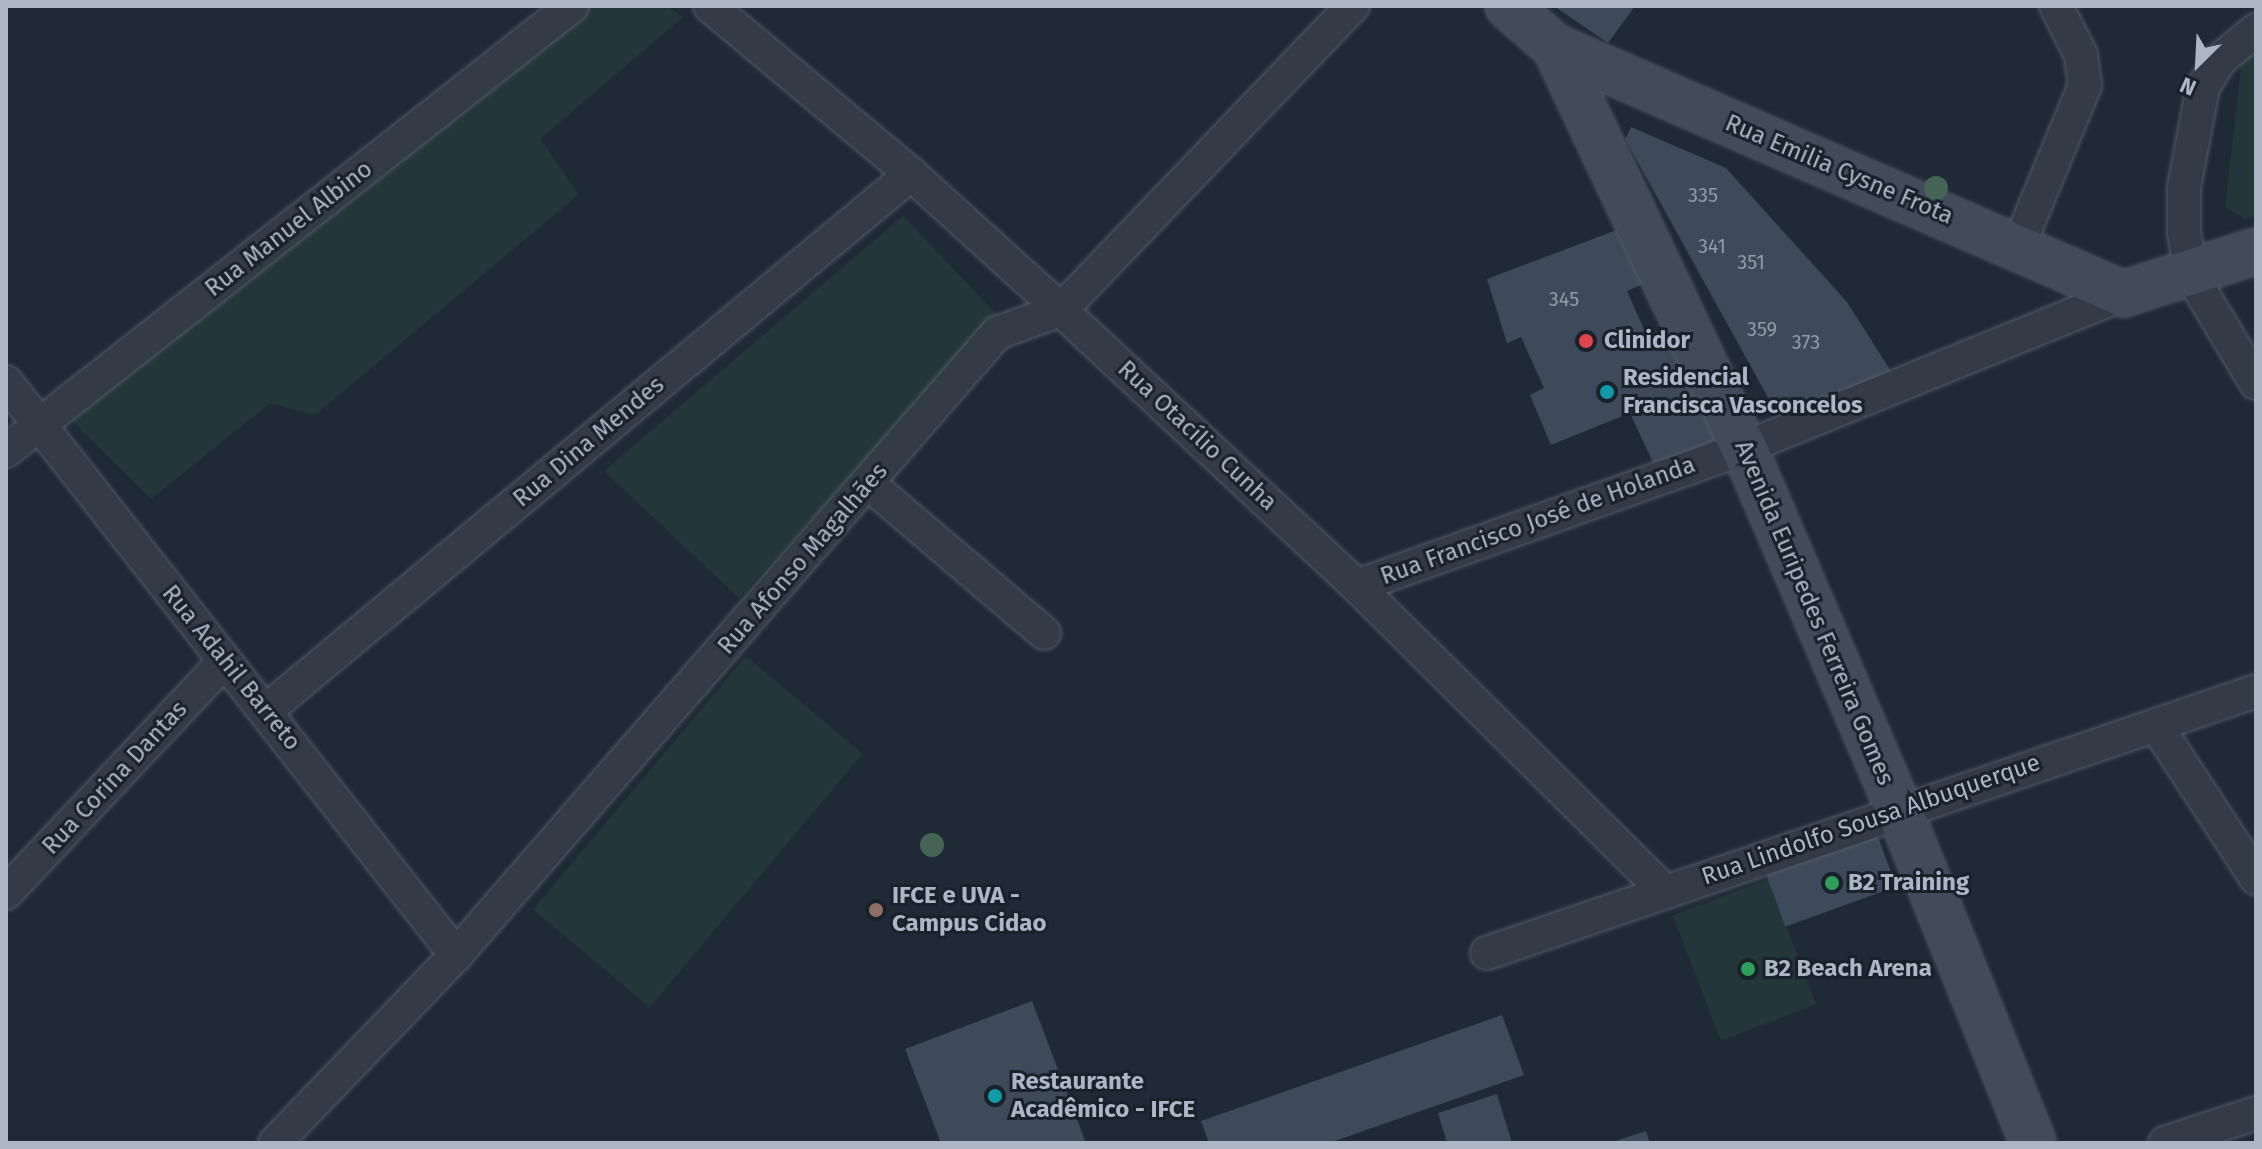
<!DOCTYPE html>
<meta charset="utf-8">
<style>
body{margin:0}
#map{position:relative;width:2262px;height:1149px;overflow:hidden;background:#202a36;font-family:"Fira Sans",sans-serif}
div>[style]{position:absolute}
.green>*{inset:0;background:#233738;transform-origin:0 0}
.building>*{inset:0;background:#3e4a59;transform-origin:0 0}
.roads{filter:drop-shadow(0 0 2px #515965) drop-shadow(0 0 2px #515965)}
.street>*{height:32px;margin:-16px;padding:0 16px;transform-origin:16px;border-radius:16px;background:#333b47}
.secondary>*{height:44px;margin:-22px;padding:0 22px;transform-origin:22px;border-radius:22px;background:#414b5a}
.trees>*{width:24px;height:24px;margin:-12px;border-radius:50%;background:#466456}
.dots>*{width:22px;height:22px;translate:-50% -50%;box-sizing:border-box;border:4px solid #19212b;border-radius:50%}
span{translate:-50% -50%;white-space:nowrap;text-align:center;line-height:1.15;-webkit-text-stroke:6px #19212b;paint-order:stroke}
.number-label{font-size:20px;color:#919ba9}
.number-label span{-webkit-text-stroke-width:0}
.street-label{font-size:24px;color:#adb6c4}
.poi-label{font-size:24px;color:#adb6c4;font-weight:700}
.left{translate:0 -50%;text-align:left}
.frame{position:absolute;inset:0;border:8px solid #adb6c4;pointer-events:none}
.north{position:absolute;left:2158px;top:24px;width:80px;height:80px;-webkit-text-stroke:6px #19212b;paint-order:stroke;rotate:204deg;font-size:22px;font-weight:700;line-height:32px;text-align:center;color:#adb6c4}
.north::after{content:'';display:block;margin:auto;width:28px;height:36px;background:#adb6c4;clip-path:polygon(50% 0,100% 100%,50% 72%,0 100%)}
</style>
<div id="map">
<div class="green">
<div style="clip-path:polygon(573px 6px,666px 6px,683px 17px,540px 139px,579px 194px,315px 415px,270px 403px,151px 499px,71px 420px)"></div>
<div style="clip-path:polygon(2256px 53px,2256px 215px,2245px 219px,2225px 207px,2242px 59px)"></div>
<div style="clip-path:polygon(903px 216px,998px 316px,739px 598px,604px 471px)"></div>
<div style="left:746px;top:656px;width:152px;height:331px;rotate:40deg"></div>
<div style="left:1768px;top:879px;width:134px;height:102px;rotate:69deg"></div>
</div>
<div class="building">
<div style="clip-path:polygon(1554px 6px,1635px 6px,1608px 43px)"></div>
<div style="clip-path:polygon(1631px 127px,1726px 168px,1847px 302px,1892px 373px,1781px 421px,1625px 139px)"></div>
<div style="clip-path:polygon(1622px 228px,1643px 284px,1627px 291px,1651px 345px,1669px 337px,1717px 439px,1655px 467px,1630px 413px,1551px 445px,1530px 395px,1544px 388px,1521px 337px,1507px 343px,1487px 279px)"></div>
<div style="left:1876px;top:831px;width:59px;height:118px;rotate:70deg"></div>
<div style="clip-path:polygon(1032px 1001px,1086px 1143px,941px 1143px,905px 1049px)"></div>
<div style="clip-path:polygon(1502px 1015px,1524px 1075px,1329px 1143px,1209px 1143px,1201px 1121px)"></div>
<div style="clip-path:polygon(1497px 1094px,1512px 1143px,1447px 1143px,1438px 1113px)"></div>
<div style="clip-path:polygon(1646px 1131px,1650px 1143px,1612px 1143px,1612px 1142px)"></div>
</div>
<div class="roads">
<div class="street">
<div style="left:710px;top:6px;width:262px;rotate:39.9deg"></div>
<div style="left:911px;top:174px;width:202px;rotate:42.2deg"></div>
<div style="left:1061px;top:310px;width:405px;rotate:43deg"></div>
<div style="left:1357px;top:586px;width:431px;rotate:44.8deg"></div>
<div style="left:2256px;top:30px;width:45px;rotate:140.4deg"></div>
<div style="left:2221px;top:59px;width:33px;rotate:123deg"></div>
<div style="left:2203px;top:87px;width:103px;rotate:100.7deg"></div>
<div style="left:2184px;top:188px;width:44px;rotate:90deg"></div>
<div style="left:2184px;top:232px;width:44px;rotate:80.8deg"></div>
<div style="left:2191px;top:275px;width:126px;rotate:59deg"></div>
<div style="left:2018px;top:247px;width:175px;rotate:-67.5deg"></div>
<div style="left:2085px;top:85px;width:30px;rotate:-98deg"></div>
<div style="left:2081px;top:55px;width:55px;rotate:-117deg"></div>
<div style="left:6px;top:382px;width:729px;rotate:51.86deg"></div>
<div style="left:6px;top:451px;width:720px;rotate:-38.18deg"></div>
<div style="left:869px;top:484px;width:230px;rotate:40.4deg"></div>
<div style="left:1357px;top:586px;width:411px;rotate:-19.6deg"></div>
<div style="left:1744px;top:448px;width:409px;rotate:-22.1deg"></div>
<div style="left:267px;top:710px;width:838px;rotate:-39.77deg"></div>
<div style="left:2156px;top:725px;width:183px;rotate:56.8deg"></div>
<div style="left:6px;top:893px;width:318px;rotate:-46.7deg"></div>
<div style="left:1487px;top:953px;width:812px;rotate:-18.81deg"></div>
<div style="left:275px;top:1143px;width:261px;rotate:-46.1deg"></div>
<div style="left:456px;top:955px;width:824px;rotate:-48.98deg"></div>
<div style="left:997px;top:333px;width:68px;rotate:-19.8deg"></div>
<div style="left:1061px;top:310px;width:422px;rotate:-46.2deg"></div>
<div style="left:2165px;top:1143px;width:96px;rotate:-18.2deg"></div>
</div>
<div class="secondary">
<div style="left:1508px;top:6px;width:62px;rotate:41.1deg"></div>
<div style="left:1555px;top:47px;width:619px;rotate:23.5deg"></div>
<div style="left:2123px;top:294px;width:140px;rotate:-17.9deg"></div>
<div style="left:1555px;top:47px;width:443px;rotate:64.8deg"></div>
<div style="left:1744px;top:448px;width:393px;rotate:66.8deg"></div>
<div style="left:1899px;top:809px;width:360px;rotate:68.1deg"></div>
</div>
</div>
<div class="trees">
<div style="left:1936px;top:188px"></div>
<div style="left:932px;top:845px"></div>
</div>
<div class="dots">
<div style="left:1586px;top:341px;background:#e0444e"></div>
<div style="left:1607px;top:392px;background:#0f9aa8"></div>
<div style="left:1832px;top:883px;background:#2e9e5b"></div>
<div style="left:876px;top:910px;background:#8d6e63"></div>
<div style="left:1748px;top:969px;background:#2e9e5b"></div>
<div style="left:995px;top:1096px;background:#0f9aa8"></div>
</div>
<div class="number-label">
<span style="left:1703px;top:195px">335</span>
<span style="left:1712px;top:246px">341</span>
<span style="left:1751px;top:262px">351</span>
<span style="left:1564px;top:299px">345</span>
<span style="left:1762px;top:329px">359</span>
<span style="left:1806px;top:342px">373</span>
</div>
<div class="street-label">
<span style="left:1839px;top:170px;rotate:23deg">Rua Emilia Cysne Frota</span>
<span style="left:289px;top:229px;rotate:-38deg">Rua Manuel Albino</span>
<span style="left:1197px;top:436px;rotate:43deg">Rua Otacílio Cunha</span>
<span style="left:589px;top:442px;rotate:-40deg">Rua Dina Mendes</span>
<span style="left:1538px;top:521px;rotate:-20deg">Rua Francisco José de Holanda</span>
<span style="left:803px;top:559px;rotate:-49deg">Rua Afonso Magalhães</span>
<span style="left:1814px;top:613px;rotate:67deg">Avenida Euripedes Ferreira Gomes</span>
<span style="left:231px;top:668px;rotate:51deg">Rua Adahil Barreto</span>
<span style="left:115px;top:778px;rotate:-47deg">Rua Corina Dantas</span>
<span style="left:1871px;top:820px;rotate:-19deg">Rua Lindolfo Sousa Albuquerque</span>
</div>
<div class="poi-label">
<span class="left" style="left:1604px;top:341px">Clinidor</span>
<span class="left" style="left:1623px;top:392px">Residencial<br>Francisca Vasconcelos</span>
<span class="left" style="left:1848px;top:883px">B2 Training</span>
<span class="left" style="left:892px;top:910px">IFCE e UVA -<br>Campus Cidao</span>
<span class="left" style="left:1764px;top:969px">B2 Beach Arena</span>
<span class="left" style="left:1011px;top:1096px">Restaurante<br>Acadêmico - IFCE</span>
</div>
<div class="frame"></div>
<div class="north">N</div>
</div>
